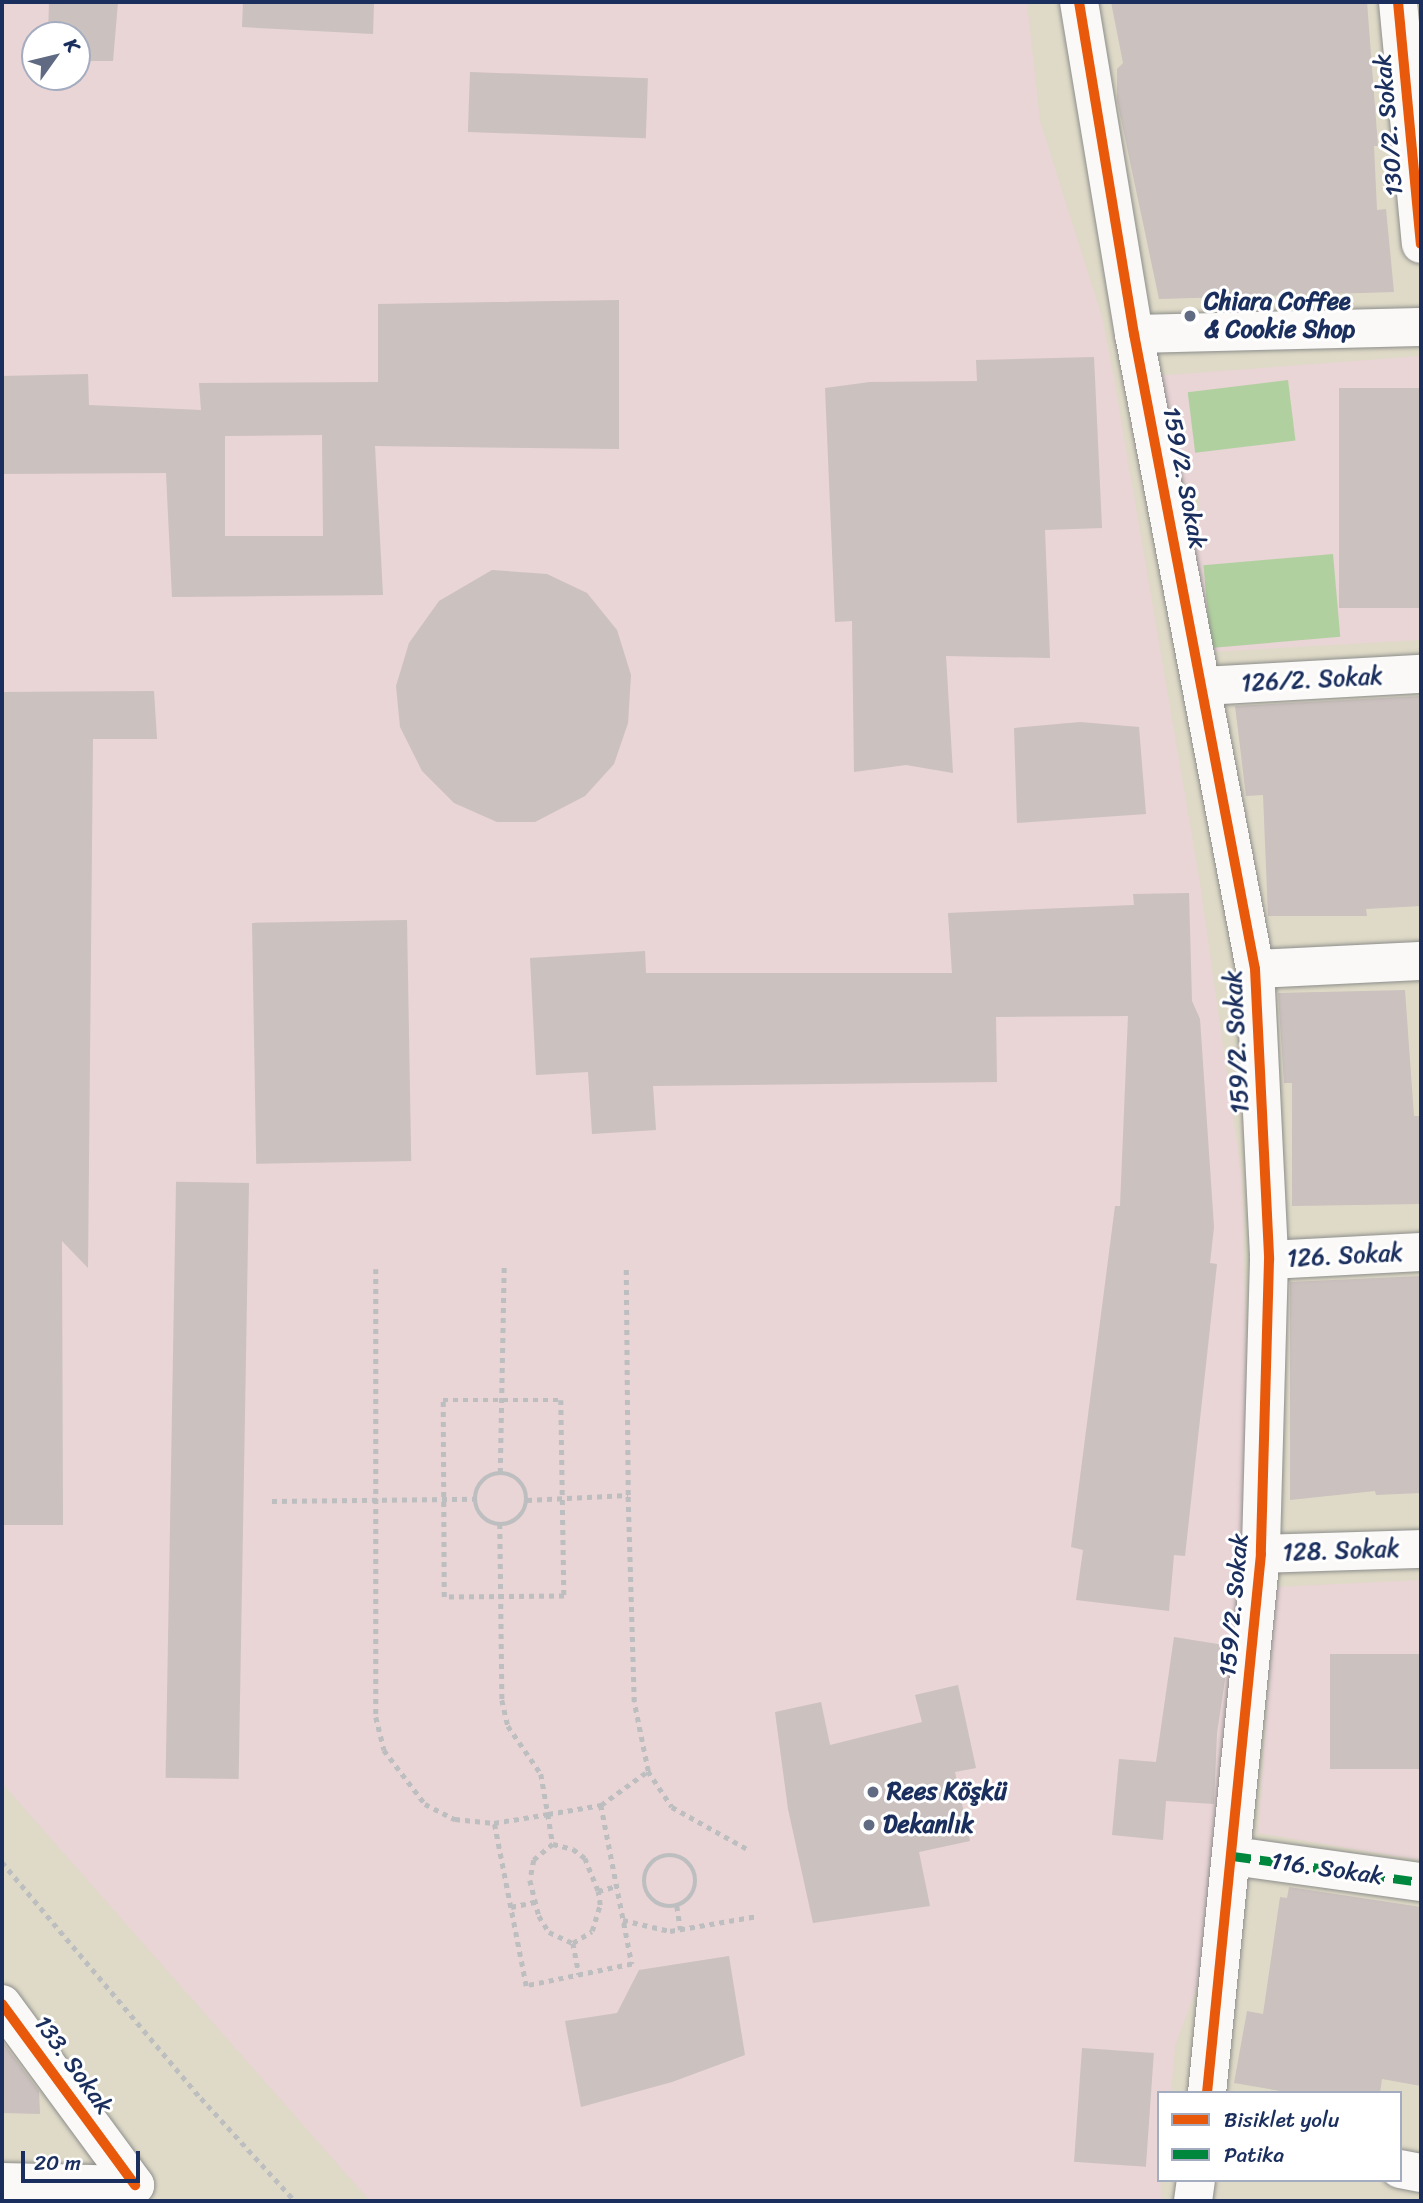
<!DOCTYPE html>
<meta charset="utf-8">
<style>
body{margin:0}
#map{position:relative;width:1423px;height:2203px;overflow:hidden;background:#dfdac7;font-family:Sriracha,sans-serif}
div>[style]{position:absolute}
.built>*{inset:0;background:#e9d4d6}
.green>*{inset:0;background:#b1d09f;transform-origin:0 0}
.building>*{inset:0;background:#cbc1be;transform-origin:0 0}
.path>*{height:4.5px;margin-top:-2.25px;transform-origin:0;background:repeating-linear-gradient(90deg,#bdbebf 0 5px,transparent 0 10px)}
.path>.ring{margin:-2.25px;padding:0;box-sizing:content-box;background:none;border:4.5px solid #bdbebf;border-radius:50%}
.roads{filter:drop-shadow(0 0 2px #8d8e8c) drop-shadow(0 0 2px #8d8e8c)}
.street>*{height:38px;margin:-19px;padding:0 19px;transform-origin:19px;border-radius:19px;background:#faf9f7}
.secondary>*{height:38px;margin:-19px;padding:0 19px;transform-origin:19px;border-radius:19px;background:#faf9f7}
.quiet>*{height:9px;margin-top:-4.5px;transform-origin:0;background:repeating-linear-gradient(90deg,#00873e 0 18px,transparent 0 27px)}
.cycleway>*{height:10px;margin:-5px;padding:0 5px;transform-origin:5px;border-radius:5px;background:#e8590c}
.dots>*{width:19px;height:19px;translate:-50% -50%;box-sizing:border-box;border:4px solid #fff;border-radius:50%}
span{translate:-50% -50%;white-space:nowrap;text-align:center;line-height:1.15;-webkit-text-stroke:6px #fff;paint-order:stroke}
.street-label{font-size:24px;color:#1b2f5e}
.poi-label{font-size:24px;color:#1b2f5e;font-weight:700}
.left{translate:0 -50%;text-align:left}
.frame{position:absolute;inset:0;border:4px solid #1b2f5e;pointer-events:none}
.legend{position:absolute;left:1157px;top:2091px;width:245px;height:91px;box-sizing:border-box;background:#fff;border:2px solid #a4acbf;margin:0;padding:9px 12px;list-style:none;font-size:21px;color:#1b2f5e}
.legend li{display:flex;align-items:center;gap:14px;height:35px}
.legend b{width:35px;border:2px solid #a4acbf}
.north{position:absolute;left:21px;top:21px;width:70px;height:70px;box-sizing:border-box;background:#fff;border:2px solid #a4acbf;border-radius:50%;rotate:56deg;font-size:19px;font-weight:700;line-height:28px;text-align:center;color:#1b2f5e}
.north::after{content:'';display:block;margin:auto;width:24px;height:32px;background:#606b83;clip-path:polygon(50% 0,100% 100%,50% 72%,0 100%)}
.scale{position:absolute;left:21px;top:2151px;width:119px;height:32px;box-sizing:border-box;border:4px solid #1b2f5e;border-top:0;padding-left:9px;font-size:21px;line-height:24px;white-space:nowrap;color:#1b2f5e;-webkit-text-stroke:5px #fff;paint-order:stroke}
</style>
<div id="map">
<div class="built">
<div style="clip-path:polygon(evenodd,2px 2px,1027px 2px,1040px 121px,1102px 317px,1114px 379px,1200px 883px,1242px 1180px,1253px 1635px,1207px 1960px,1175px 2046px,1171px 2093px,1159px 2093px,1161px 2201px,370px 2201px,2px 1783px,2px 2px,35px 35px,77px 35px,77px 77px,35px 77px,35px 35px)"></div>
<div style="clip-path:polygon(1421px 356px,1421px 640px,1208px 652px,1187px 543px,1200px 540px,1200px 497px,1178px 498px,1154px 376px)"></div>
<div style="clip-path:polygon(1421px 1580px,1421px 1860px,1258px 1833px,1276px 1587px)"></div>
</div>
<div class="green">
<div style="left:1288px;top:380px;width:61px;height:101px;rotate:83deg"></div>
<div style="left:1333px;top:554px;width:83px;height:130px;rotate:85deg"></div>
</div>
<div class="building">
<div style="clip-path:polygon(49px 2px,118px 2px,113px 61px,77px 61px,77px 35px,48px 35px)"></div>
<div style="clip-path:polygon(243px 2px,374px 2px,373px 34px,242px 27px)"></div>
<div style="clip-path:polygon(1111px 2px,1367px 2px,1378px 146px,1374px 146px,1377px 210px,1386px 209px,1394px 292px,1159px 299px,1117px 100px,1117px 69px,1123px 63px)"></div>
<div style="left:470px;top:72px;width:178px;height:60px;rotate:2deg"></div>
<div style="clip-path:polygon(evenodd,619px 300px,619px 449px,375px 446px,383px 595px,172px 597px,166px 473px,2px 474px,2px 376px,88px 374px,89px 405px,201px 410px,199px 383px,378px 382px,378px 304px,619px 300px,322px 435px,323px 536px,225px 536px,225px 436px,322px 435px)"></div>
<div style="clip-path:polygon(1094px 357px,1102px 528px,1045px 530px,1050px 658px,946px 656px,953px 773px,906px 765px,854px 772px,852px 621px,835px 622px,825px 388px,870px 382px,977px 381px,976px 360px)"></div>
<div style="left:1421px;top:388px;width:220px;height:82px;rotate:90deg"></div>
<div style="clip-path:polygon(492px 570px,547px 574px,587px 593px,617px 630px,631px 675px,628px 723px,614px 764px,585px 796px,535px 822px,497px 822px,454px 803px,422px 771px,400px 727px,396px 686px,409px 643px,439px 601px)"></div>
<div style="clip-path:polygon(154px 691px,157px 739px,93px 739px,88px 1268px,62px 1241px,63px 1525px,2px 1525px,2px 692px)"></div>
<div style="clip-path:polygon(1421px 696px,1421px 906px,1366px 909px,1367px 916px,1268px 916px,1263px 795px,1246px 796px,1235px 706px)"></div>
<div style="clip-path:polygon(1080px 722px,1139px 727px,1146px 814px,1017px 823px,1014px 728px)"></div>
<div style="clip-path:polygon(1189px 893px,1192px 1001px,1200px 1019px,1214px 1227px,1210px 1263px,1217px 1264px,1185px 1556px,1174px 1555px,1169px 1611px,1076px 1600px,1083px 1550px,1071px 1547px,1115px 1206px,1120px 1206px,1128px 1016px,996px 1017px,997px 1082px,653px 1086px,656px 1130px,592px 1134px,588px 1072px,536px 1075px,530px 958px,645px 951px,646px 973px,952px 973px,948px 913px,1134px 905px,1133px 894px)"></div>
<div style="left:407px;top:920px;width:241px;height:155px;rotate:89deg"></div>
<div style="clip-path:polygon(1405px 990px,1414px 1116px,1421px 1116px,1421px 1204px,1292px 1206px,1292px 1083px,1284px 1083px,1278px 993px)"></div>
<div style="left:249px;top:1183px;width:596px;height:73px;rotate:91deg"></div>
<div style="clip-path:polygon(1421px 1276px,1421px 1493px,1376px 1495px,1375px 1491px,1290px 1500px,1290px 1282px)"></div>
<div style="clip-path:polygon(1174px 1637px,1230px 1646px,1217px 1733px,1214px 1804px,1166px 1801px,1163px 1840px,1112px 1835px,1119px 1759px,1156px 1762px)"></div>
<div style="left:1421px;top:1654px;width:115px;height:91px;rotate:90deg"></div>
<div style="clip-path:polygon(958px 1685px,976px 1768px,955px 1772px,970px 1841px,919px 1852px,930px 1906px,813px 1923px,788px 1809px,775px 1712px,821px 1702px,830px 1745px,922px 1722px,915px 1695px)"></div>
<div style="clip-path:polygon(1289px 1887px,1421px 1907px,1421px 2086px,1382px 2079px,1380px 2093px,1292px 2093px,1234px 2083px,1247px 2011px,1263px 2014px,1280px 1897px,1287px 1898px)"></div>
<div style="clip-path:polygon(729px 1956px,745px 2055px,672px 2082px,581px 2107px,565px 2021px,617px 2013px,639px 1970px)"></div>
<div style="clip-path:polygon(2px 2041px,39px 2091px,40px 2114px,2px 2113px)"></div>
<div style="left:1082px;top:2048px;width:72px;height:114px;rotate:4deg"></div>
</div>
<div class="path">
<div style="left:376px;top:1269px;width:448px;rotate:90deg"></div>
<div style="left:376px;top:1717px;width:34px;rotate:76deg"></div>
<div style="left:384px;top:1750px;width:68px;rotate:52.8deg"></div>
<div style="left:425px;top:1804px;width:34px;rotate:27deg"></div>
<div style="left:455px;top:1819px;width:39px;rotate:6deg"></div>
<div style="left:443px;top:1400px;width:118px"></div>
<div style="left:561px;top:1400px;width:196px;rotate:89.1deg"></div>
<div style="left:564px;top:1596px;width:120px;rotate:179.5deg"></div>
<div style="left:444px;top:1597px;width:197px;rotate:-90.3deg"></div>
<div style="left:500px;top:1473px;width:207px;rotate:-88.9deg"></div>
<div class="ring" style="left:475px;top:1473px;width:47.5px;height:47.5px"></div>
<div style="left:527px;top:1500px;width:101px;rotate:-2.8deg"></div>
<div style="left:628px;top:1495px;width:230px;rotate:-90.5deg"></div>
<div style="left:272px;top:1501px;width:203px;rotate:-0.6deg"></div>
<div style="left:500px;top:1524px;width:176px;rotate:89.3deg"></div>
<div style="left:502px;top:1700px;width:27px;rotate:77deg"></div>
<div style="left:508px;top:1726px;width:58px;rotate:55.5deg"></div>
<div style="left:541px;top:1774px;width:41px;rotate:80.1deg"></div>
<div style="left:548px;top:1814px;width:54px;rotate:-9.6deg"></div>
<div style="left:601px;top:1805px;width:162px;rotate:79deg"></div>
<div style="left:632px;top:1964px;width:108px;rotate:168.3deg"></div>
<div style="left:526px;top:1986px;width:166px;rotate:-101.1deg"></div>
<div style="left:494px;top:1823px;width:55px;rotate:-9.5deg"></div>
<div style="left:548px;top:1814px;width:30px;rotate:81deg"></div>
<div style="left:553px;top:1844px;width:21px;rotate:14deg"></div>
<div style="left:573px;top:1849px;width:15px;rotate:37deg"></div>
<div style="left:585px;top:1858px;width:35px;rotate:68deg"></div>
<div style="left:598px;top:1891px;width:20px;rotate:-15deg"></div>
<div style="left:648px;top:1771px;width:43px;rotate:56.3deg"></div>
<div style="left:672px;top:1807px;width:86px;rotate:29.2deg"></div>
<div style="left:601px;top:1805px;width:58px;rotate:-35.9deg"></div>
<div style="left:648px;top:1771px;width:70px;rotate:-101.5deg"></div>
<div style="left:634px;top:1702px;width:207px;rotate:-91.7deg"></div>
<div style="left:553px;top:1844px;width:25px;rotate:140deg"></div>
<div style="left:534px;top:1860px;width:20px;rotate:101deg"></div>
<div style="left:530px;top:1880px;width:37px;rotate:76deg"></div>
<div style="left:539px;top:1916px;width:19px;rotate:58deg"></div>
<div style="left:549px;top:1932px;width:26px;rotate:25deg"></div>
<div style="left:573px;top:1943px;width:22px;rotate:-32deg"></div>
<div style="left:592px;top:1931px;width:27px;rotate:-73deg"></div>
<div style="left:600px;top:1905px;width:14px;rotate:-98deg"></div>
<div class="ring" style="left:644px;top:1855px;width:47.5px;height:47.5px"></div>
<div style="left:2px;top:1862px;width:309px;rotate:49.9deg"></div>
<div style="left:201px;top:2098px;width:139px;rotate:47.6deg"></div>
<div style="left:677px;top:1906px;width:24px;rotate:81deg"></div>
<div style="left:511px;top:1907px;width:24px;rotate:-12deg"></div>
<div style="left:623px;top:1920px;width:48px;rotate:13.2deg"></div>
<div style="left:670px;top:1931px;width:89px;rotate:-9.7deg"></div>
<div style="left:573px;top:1943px;width:32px;rotate:79deg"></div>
</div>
<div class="roads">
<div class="street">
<div style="left:1398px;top:2px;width:243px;rotate:84.6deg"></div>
<div style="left:1134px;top:334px;width:287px;rotate:-1.4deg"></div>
<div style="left:1204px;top:686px;width:217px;rotate:-3.2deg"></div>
<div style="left:1255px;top:969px;width:166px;rotate:-2.8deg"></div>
<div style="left:1269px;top:1260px;width:152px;rotate:-3deg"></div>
<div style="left:1261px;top:1554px;width:160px;rotate:-1.8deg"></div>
<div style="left:1233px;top:1856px;width:190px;rotate:7.9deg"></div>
<div style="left:2px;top:2004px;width:225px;rotate:53.7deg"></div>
<div style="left:1400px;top:2169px;width:21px;rotate:11deg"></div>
<div style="left:2px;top:2182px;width:133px;rotate:1.3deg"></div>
</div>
<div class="secondary">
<div style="left:1079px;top:2px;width:337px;rotate:80.6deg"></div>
<div style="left:1134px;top:334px;width:646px;rotate:79.21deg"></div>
<div style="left:1255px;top:969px;width:291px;rotate:87.2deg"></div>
<div style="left:1269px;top:1260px;width:294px;rotate:91.6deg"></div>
<div style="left:1261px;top:1554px;width:542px;rotate:95.72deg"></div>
<div style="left:1193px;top:2201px;width:21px;rotate:-82deg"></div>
</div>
</div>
<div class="quiet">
<div style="left:1233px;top:1856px;width:190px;rotate:7.9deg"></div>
</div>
<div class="cycleway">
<div style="left:1079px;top:2px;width:337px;rotate:80.6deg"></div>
<div style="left:1134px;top:334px;width:646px;rotate:79.21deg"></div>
<div style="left:1255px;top:969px;width:291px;rotate:87.2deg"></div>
<div style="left:1269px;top:1260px;width:294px;rotate:91.6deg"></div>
<div style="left:1261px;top:1554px;width:542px;rotate:95.72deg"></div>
<div style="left:1398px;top:2px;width:243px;rotate:84.6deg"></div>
<div style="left:2px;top:2004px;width:225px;rotate:53.7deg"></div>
</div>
<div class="dots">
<div style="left:1190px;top:316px;background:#606b83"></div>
<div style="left:873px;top:1792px;background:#606b83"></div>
<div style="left:869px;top:1825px;background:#606b83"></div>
</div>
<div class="street-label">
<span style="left:1389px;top:125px;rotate:-95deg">130/2. Sokak</span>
<span style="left:1184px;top:478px;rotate:79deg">159/2. Sokak</span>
<span style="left:1312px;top:680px;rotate:-3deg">126/2. Sokak</span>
<span style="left:1237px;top:1042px;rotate:-93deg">159/2. Sokak</span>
<span style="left:1345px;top:1256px;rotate:-3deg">126. Sokak</span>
<span style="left:1341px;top:1551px;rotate:-2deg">128. Sokak</span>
<span style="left:1234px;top:1605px;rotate:-85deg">159/2. Sokak</span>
<span style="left:1327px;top:1869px;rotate:8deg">116. Sokak</span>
<span style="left:73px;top:2065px;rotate:54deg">133. Sokak</span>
</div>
<div class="poi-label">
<span class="left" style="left:1204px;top:316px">Chiara Coffee<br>&amp; Cookie Shop</span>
<span class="left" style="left:887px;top:1792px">Rees Köşkü</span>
<span class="left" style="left:883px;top:1825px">Dekanlık</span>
</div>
<div class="frame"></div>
<ul class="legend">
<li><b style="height:9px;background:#e8590c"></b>Bisiklet yolu</li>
<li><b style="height:9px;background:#00873e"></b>Patika</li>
</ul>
<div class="north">K</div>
<div class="scale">20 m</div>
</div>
